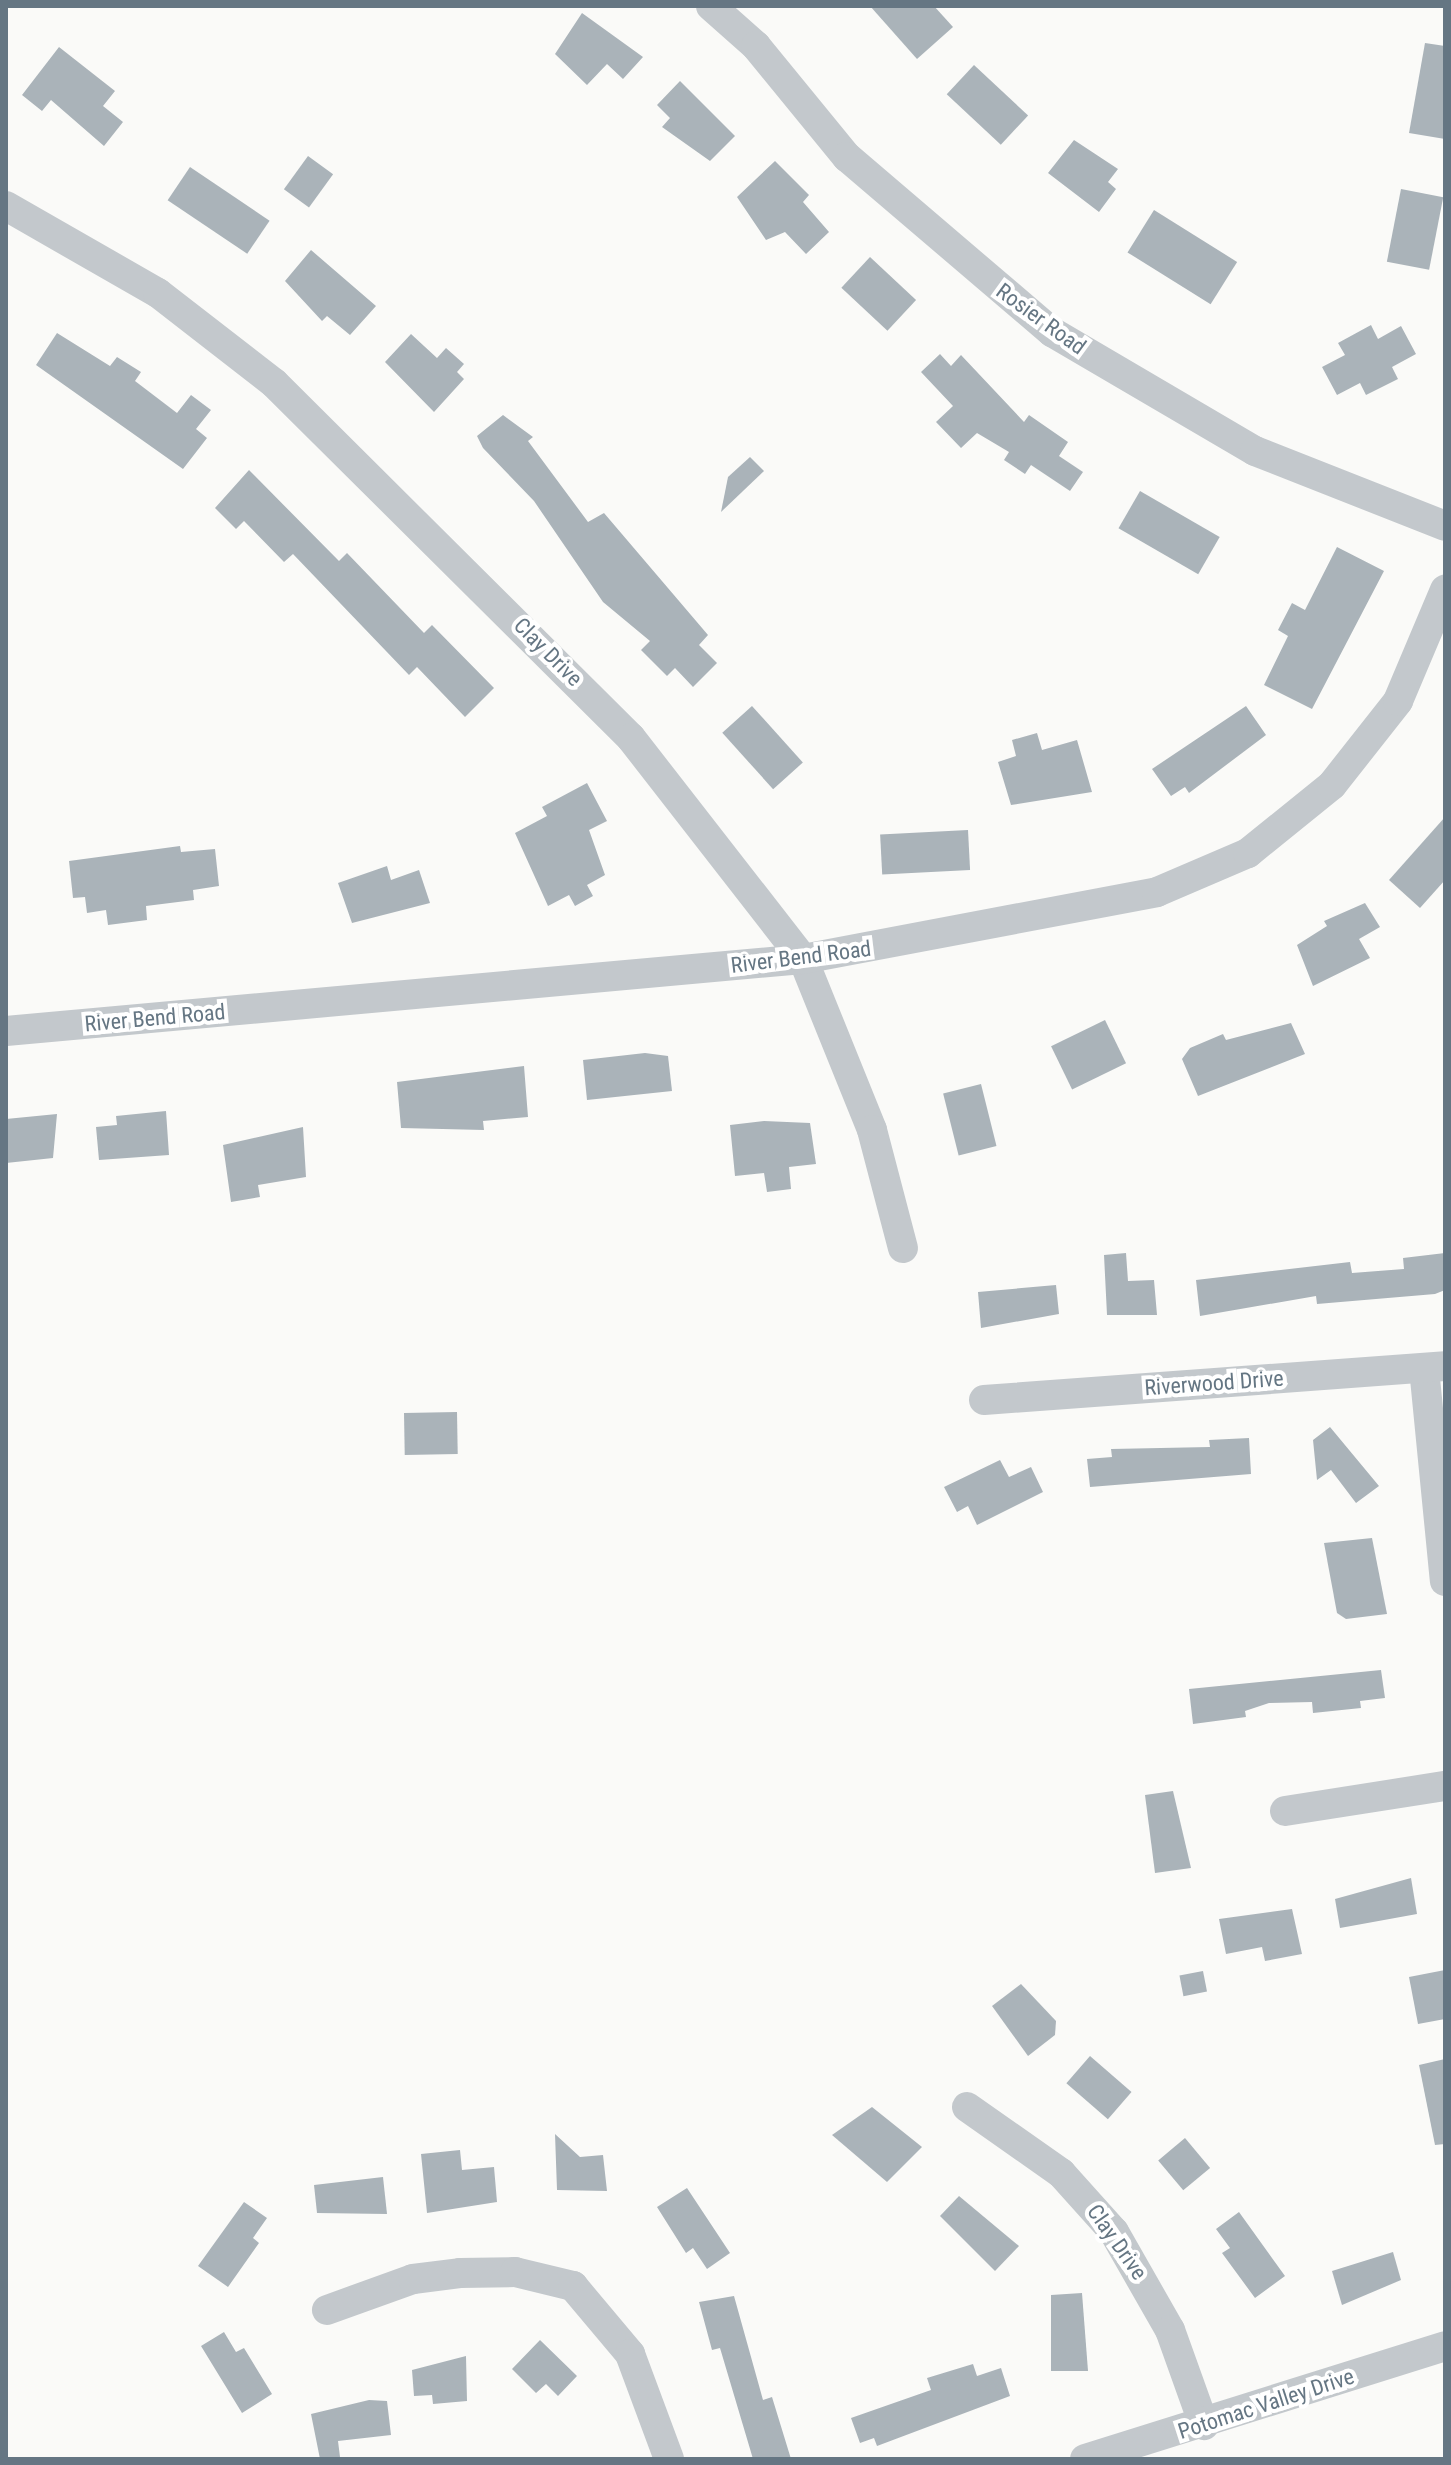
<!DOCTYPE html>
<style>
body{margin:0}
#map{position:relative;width:1451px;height:2465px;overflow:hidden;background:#fafaf8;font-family:"Roboto Condensed",sans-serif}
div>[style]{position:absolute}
.building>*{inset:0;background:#aab3b9;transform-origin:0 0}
.minor>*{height:30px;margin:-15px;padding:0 15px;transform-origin:15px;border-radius:15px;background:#c3c8cc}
span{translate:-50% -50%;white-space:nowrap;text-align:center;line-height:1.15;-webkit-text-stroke:8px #fff;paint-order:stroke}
.street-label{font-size:22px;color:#657683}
.frame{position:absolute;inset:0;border:8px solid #657683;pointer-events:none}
</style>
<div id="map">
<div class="building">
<div style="clip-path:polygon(870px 6px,934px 6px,953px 27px,917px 59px)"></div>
<div style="clip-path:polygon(582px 13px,643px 57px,623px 79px,607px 64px,587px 85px,555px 54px)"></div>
<div style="clip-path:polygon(1425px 43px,1445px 46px,1445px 139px,1409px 133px)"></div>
<div style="clip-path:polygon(59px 47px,115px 91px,103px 106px,123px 122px,104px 146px,51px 100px,42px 111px,22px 95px)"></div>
<div style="left:974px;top:65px;width:74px;height:40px;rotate:43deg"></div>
<div style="clip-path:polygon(680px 81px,735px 136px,710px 161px,662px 127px,670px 118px,657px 105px)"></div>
<div style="clip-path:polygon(1074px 140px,1118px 169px,1108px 182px,1116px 189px,1099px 212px,1048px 173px)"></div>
<div style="left:308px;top:156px;width:31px;height:41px;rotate:36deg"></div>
<div style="clip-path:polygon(775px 161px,809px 195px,803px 202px,829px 232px,806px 254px,785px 232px,766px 240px,737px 197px)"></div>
<div style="left:190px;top:167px;width:96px;height:40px;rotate:34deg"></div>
<div style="left:1401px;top:189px;width:43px;height:74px;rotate:11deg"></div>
<div style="left:1154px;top:210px;width:98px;height:50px;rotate:32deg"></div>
<div style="clip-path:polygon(311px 250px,376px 306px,350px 335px,327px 316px,322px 321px,285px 281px)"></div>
<div style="left:870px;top:257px;width:63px;height:42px;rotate:43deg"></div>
<div style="clip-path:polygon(1371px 325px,1378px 339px,1401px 326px,1416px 354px,1392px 367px,1398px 379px,1366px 395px,1360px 383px,1337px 395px,1322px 367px,1345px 355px,1338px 343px)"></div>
<div style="clip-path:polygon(57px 333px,110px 366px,117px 357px,141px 372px,135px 381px,177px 413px,191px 395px,211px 410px,196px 429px,207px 438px,183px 469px,36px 365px)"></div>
<div style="clip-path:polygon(411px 334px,437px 358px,446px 348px,464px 364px,457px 372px,464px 379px,434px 412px,385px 362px)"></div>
<div style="clip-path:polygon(940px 354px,951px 366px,961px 355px,1024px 422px,1029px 415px,1068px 442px,1059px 456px,1083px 472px,1070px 491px,1031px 465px,1025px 474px,1004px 460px,1009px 452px,977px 433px,961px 448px,936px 422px,953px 406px,921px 372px)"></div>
<div style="clip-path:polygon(503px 415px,533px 437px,528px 441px,588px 522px,604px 513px,708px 635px,699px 645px,717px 663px,693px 687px,675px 668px,667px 676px,641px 650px,650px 641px,603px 602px,534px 501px,483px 448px,477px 436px)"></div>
<div style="clip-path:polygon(750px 457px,764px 471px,721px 512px,728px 477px)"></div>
<div style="clip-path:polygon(249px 470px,339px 561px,347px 553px,424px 633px,432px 625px,494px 688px,465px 717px,417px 667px,409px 675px,293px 554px,284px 562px,244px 521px,236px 529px,215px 508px)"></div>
<div style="left:1140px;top:491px;width:92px;height:43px;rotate:30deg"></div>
<div style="clip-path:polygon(1337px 547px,1384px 571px,1312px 709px,1264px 685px,1288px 636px,1278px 630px,1292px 603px,1305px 610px)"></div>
<div style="left:752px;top:706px;width:76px;height:40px;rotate:48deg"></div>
<div style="clip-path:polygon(1246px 706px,1266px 735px,1189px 793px,1185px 787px,1171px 796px,1152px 769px)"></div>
<div style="clip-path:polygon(1037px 733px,1042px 750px,1077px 740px,1092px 792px,1011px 805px,998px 762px,1016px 756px,1012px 740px)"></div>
<div style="clip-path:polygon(587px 783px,607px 821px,589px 830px,605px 875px,587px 885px,593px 896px,575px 906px,569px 895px,548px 906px,515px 833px,547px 816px,542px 807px)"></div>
<div style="clip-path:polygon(1445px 817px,1445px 880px,1420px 908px,1389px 880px)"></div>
<div style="left:968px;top:830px;width:40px;height:88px;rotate:87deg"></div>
<div style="clip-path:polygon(180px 846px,181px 852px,215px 849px,219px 886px,193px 890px,194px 900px,146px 906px,147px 920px,108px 925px,106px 910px,87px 913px,85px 897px,73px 898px,69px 861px)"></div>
<div style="clip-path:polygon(387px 866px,391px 880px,419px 870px,430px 903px,352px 923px,338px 883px)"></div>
<div style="clip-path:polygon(1365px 903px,1380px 927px,1359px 939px,1370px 958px,1313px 986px,1297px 945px,1327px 926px,1324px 921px)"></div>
<div style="left:1105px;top:1020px;width:48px;height:60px;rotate:64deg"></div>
<div style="clip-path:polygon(1291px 1023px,1305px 1054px,1198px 1096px,1182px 1059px,1190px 1048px,1223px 1034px,1226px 1040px)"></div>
<div style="clip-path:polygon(645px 1053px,668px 1056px,672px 1091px,587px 1100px,583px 1060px)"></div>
<div style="clip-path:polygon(524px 1066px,528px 1117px,483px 1121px,484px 1130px,401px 1128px,397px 1082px)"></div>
<div style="left:981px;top:1084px;width:64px;height:39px;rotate:76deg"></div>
<div style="clip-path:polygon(166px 1111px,169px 1155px,99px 1160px,96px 1127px,117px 1125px,116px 1116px)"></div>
<div style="clip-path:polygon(57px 1114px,53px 1158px,6px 1163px,6px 1119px)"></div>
<div style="clip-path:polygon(764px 1121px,810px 1123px,816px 1164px,789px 1167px,791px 1189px,767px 1192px,764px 1173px,735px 1176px,730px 1125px)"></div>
<div style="clip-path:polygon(303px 1127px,306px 1177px,258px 1185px,260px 1197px,231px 1202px,223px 1145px)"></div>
<div style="clip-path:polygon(1126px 1253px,1128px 1281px,1154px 1280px,1157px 1315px,1107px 1315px,1104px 1255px)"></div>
<div style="clip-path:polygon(1445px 1253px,1445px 1290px,1435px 1294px,1317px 1304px,1316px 1296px,1200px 1316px,1196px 1280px,1350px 1262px,1352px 1273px,1404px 1269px,1403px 1258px)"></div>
<div style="clip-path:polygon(1056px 1285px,1059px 1314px,981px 1328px,978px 1292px)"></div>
<div style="left:457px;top:1412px;width:42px;height:53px;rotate:89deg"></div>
<div style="clip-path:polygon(1330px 1427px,1379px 1486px,1356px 1503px,1331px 1470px,1317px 1480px,1313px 1440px)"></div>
<div style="clip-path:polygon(1249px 1438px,1251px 1474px,1090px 1487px,1087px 1459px,1112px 1457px,1111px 1449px,1210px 1447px,1209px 1440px)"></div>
<div style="clip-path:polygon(1000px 1460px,1009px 1477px,1031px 1467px,1043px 1492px,977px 1525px,968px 1506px,957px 1512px,944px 1487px)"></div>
<div style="clip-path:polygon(1372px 1538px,1387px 1614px,1346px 1619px,1337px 1613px,1324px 1543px)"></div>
<div style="clip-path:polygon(1381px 1670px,1385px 1698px,1360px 1701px,1361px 1708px,1313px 1713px,1312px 1702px,1269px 1703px,1245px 1711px,1246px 1717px,1193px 1724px,1189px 1689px)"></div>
<div style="clip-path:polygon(1173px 1791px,1191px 1868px,1155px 1873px,1145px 1795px)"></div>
<div style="clip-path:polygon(1411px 1878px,1417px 1914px,1340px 1928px,1335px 1899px)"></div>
<div style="clip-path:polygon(1292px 1909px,1302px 1954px,1265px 1961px,1262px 1947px,1226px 1954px,1219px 1919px)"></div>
<div style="clip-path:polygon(1445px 1970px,1445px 2019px,1418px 2024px,1409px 1977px)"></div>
<div style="left:1203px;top:1971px;width:21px;height:24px;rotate:79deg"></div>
<div style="clip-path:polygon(1021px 1984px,1056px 2021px,1055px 2035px,1028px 2056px,992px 2006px)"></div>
<div style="left:1090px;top:2056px;width:55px;height:36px;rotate:41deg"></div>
<div style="clip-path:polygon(1445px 2059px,1445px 2144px,1435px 2145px,1419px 2065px)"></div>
<div style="clip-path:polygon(872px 2107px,922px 2147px,887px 2182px,832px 2135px)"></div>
<div style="clip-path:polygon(555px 2134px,580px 2157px,603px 2155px,607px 2191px,557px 2190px)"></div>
<div style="left:1185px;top:2138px;width:39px;height:35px;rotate:50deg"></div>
<div style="clip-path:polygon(460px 2150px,462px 2170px,494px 2167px,497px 2202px,427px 2213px,421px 2154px)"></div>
<div style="clip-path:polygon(383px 2177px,387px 2214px,317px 2213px,314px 2185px)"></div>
<div style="clip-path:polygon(687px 2188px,730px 2253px,707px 2269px,693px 2248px,686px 2253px,657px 2207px)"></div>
<div style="clip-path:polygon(959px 2196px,1019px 2246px,995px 2271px,940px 2216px)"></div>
<div style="clip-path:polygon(244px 2202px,267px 2218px,253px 2238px,259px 2243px,228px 2287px,198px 2266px)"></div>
<div style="clip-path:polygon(1239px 2212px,1285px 2276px,1255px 2298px,1222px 2253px,1230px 2248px,1216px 2229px)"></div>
<div style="clip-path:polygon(1393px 2252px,1401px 2280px,1342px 2305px,1332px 2271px)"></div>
<div style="clip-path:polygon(1082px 2293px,1088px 2371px,1051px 2371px,1051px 2295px)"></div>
<div style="clip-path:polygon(734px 2296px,763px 2400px,772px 2397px,791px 2459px,753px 2459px,720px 2348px,712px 2350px,699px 2302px)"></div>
<div style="clip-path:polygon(224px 2332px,236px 2352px,244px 2348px,272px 2394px,242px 2413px,201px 2346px)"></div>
<div style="clip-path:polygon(540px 2340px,577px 2376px,558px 2396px,546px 2384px,536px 2393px,512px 2369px)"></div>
<div style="clip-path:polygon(466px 2356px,467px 2401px,433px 2404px,432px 2395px,414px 2396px,412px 2370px)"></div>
<div style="clip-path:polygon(973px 2364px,977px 2376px,1001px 2368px,1010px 2396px,877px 2446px,874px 2438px,860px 2443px,851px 2418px,931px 2390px,927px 2378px)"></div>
<div style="clip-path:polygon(369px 2400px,387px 2401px,391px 2435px,338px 2441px,340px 2457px,320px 2459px,311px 2414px)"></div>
</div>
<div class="minor">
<div style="left:711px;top:6px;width:60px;rotate:41.6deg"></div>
<div style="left:756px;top:46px;width:144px;rotate:50.7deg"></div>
<div style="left:847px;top:157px;width:270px;rotate:40.5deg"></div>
<div style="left:1052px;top:332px;width:235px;rotate:30.4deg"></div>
<div style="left:1255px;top:451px;width:204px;rotate:21.5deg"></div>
<div style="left:6px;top:206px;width:175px;rotate:29.8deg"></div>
<div style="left:158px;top:293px;width:147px;rotate:37.8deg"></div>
<div style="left:274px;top:383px;width:503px;rotate:44.84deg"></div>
<div style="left:631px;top:738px;width:280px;rotate:52.1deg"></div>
<div style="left:803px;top:959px;width:184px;rotate:68deg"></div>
<div style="left:872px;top:1130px;width:122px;rotate:75.3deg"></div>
<div style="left:6px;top:1031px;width:800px;rotate:-5.16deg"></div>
<div style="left:803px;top:959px;width:360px;rotate:-10.7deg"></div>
<div style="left:1157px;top:892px;width:99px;rotate:-23.2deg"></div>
<div style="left:1248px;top:853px;width:108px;rotate:-39deg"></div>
<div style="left:1332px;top:785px;width:107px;rotate:-51.8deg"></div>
<div style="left:1398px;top:701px;width:121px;rotate:-67.1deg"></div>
<div style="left:1424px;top:1368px;width:214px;rotate:84.4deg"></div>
<div style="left:984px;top:1400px;width:462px;rotate:-4.2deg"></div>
<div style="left:1285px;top:1811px;width:162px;rotate:-8.9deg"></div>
<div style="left:967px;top:2107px;width:115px;rotate:35.1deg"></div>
<div style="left:1061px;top:2173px;width:79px;rotate:48.1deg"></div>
<div style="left:1114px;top:2232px;width:113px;rotate:60.3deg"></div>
<div style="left:1170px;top:2330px;width:101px;rotate:70.3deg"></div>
<div style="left:327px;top:2310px;width:91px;rotate:-19.8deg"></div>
<div style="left:413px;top:2279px;width:47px;rotate:-7.3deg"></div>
<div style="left:460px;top:2273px;width:55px;rotate:-1deg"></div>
<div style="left:515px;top:2272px;width:60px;rotate:13.6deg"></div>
<div style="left:573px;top:2286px;width:89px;rotate:50deg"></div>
<div style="left:630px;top:2354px;width:112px;rotate:69.6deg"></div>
<div style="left:1085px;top:2459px;width:377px;rotate:-17.4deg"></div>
</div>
<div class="street-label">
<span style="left:1041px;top:319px;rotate:36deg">Rosier Road</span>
<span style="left:548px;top:652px;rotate:45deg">Clay Drive</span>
<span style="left:801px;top:957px;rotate:-7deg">River Bend Road</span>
<span style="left:155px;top:1018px;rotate:-5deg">River Bend Road</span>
<span style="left:1214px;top:1383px;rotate:-4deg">Riverwood Drive</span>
<span style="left:1117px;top:2242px;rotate:55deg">Clay Drive</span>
<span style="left:1266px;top:2404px;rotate:-18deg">Potomac Valley Drive</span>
</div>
<div class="frame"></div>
</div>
